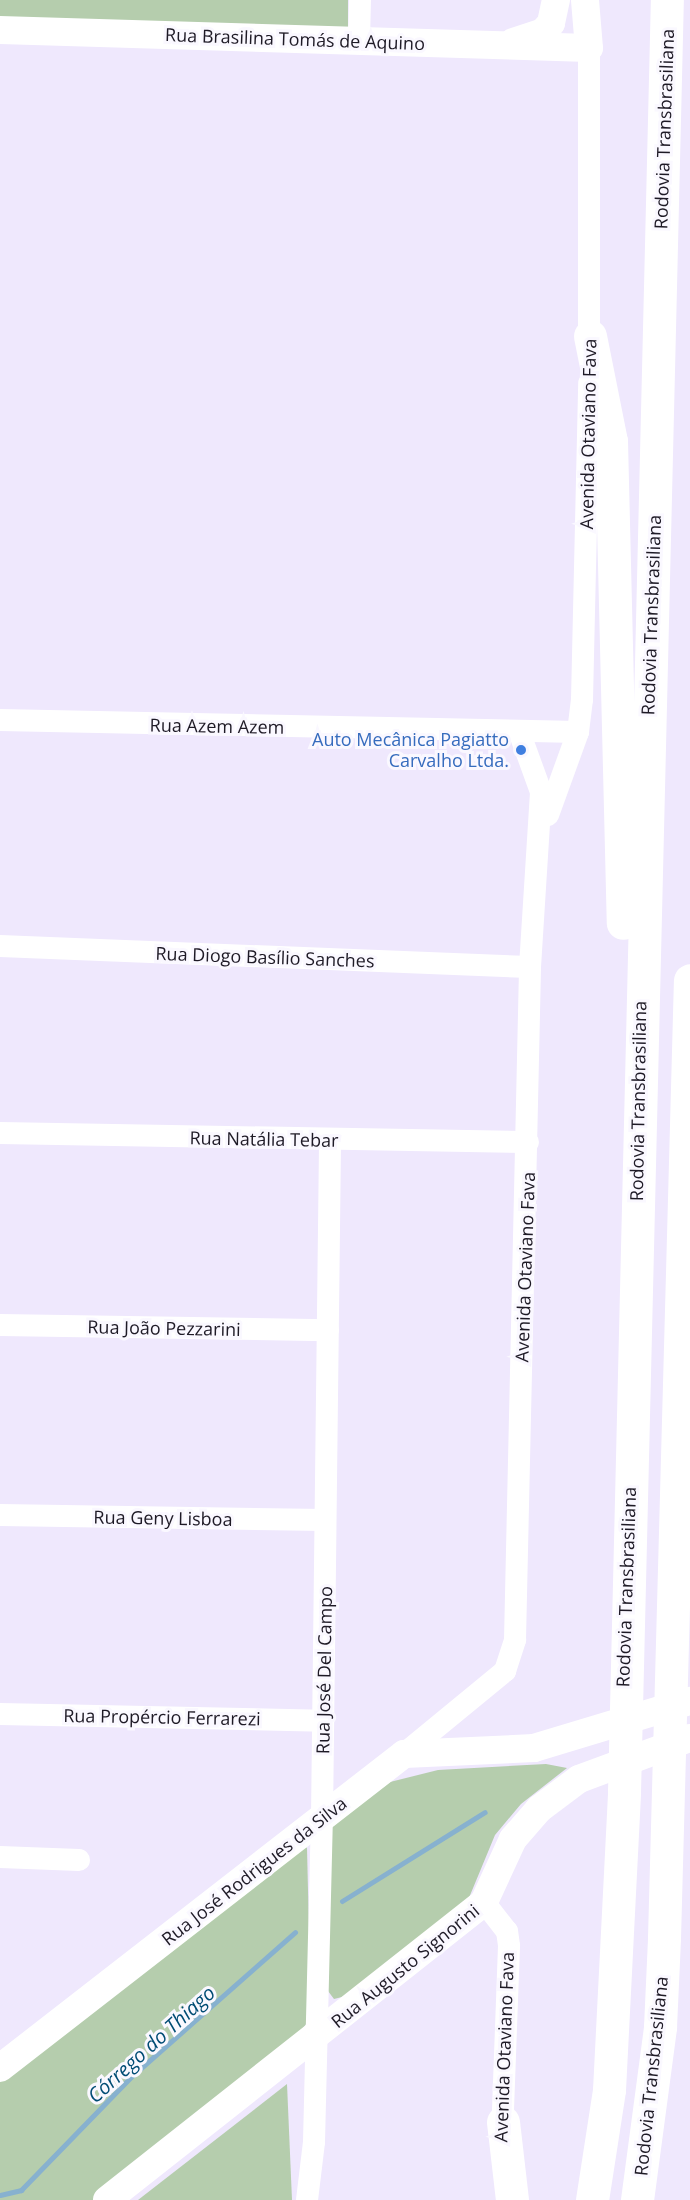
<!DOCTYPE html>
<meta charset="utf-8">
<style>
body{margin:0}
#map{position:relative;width:690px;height:2200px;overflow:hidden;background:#efe8fd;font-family:"Open Sans",sans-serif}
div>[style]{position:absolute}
.green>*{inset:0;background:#b5cdad}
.stream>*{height:5px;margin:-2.5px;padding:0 2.5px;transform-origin:2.5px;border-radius:2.5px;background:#87b1cf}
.minor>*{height:22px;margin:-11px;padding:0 11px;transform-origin:11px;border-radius:11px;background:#fff}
.major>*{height:28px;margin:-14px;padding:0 14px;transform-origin:14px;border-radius:14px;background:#fff}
.highway>*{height:33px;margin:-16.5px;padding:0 16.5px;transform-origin:16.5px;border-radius:16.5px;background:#fff}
.dots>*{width:16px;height:16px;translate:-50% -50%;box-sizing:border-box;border:3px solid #faf8ff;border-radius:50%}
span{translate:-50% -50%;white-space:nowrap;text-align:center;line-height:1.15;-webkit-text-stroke:6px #faf8ff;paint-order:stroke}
.street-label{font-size:18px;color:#1e1a26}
.shop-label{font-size:18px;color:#366cbe}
.right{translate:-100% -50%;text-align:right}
.water-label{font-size:20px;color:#004c74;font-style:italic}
</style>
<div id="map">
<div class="green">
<div style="clip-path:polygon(0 0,348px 0,348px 29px,0 21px)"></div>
<div style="clip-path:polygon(546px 1764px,567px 1768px,521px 1804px,495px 1835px,466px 1905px,350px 1995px,334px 1999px,325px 1987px,332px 1825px,390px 1782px,438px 1770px)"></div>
<div style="clip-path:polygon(299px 1840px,307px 1848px,311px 2017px,295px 2040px,95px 2200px,0 2200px,0 2080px)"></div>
<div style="clip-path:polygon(287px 2084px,292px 2200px,138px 2200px)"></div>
</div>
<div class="stream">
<div style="left:342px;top:1901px;width:168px;rotate:-31.9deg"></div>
<div style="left:0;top:2195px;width:22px;rotate:-13deg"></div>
<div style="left:21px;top:2190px;width:161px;rotate:-45.8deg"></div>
<div style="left:133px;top:2075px;width:216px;rotate:-41.4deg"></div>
</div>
<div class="minor">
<div style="left:359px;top:40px;width:40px;rotate:-88.6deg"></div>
<div style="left:589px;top:48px;width:302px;rotate:90deg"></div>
<div style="left:0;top:720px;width:578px;rotate:1.19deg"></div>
<div style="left:548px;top:815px;width:88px;rotate:-70.1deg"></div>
<div style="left:578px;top:732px;width:32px;rotate:-83deg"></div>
<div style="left:582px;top:700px;width:317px;rotate:-88.7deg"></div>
<div style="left:0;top:946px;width:530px;rotate:2.27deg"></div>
<div style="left:0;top:1133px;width:528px;rotate:0.98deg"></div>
<div style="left:0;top:1325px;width:328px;rotate:0.9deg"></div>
<div style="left:0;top:1515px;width:325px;rotate:0.9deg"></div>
<div style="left:0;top:1714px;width:323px;rotate:1.2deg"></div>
<div style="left:404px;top:1754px;width:131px;rotate:-39.4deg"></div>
<div style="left:505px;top:1671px;width:33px;rotate:-72deg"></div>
<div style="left:515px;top:1640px;width:673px;rotate:-88.72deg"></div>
<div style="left:530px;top:967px;width:175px;rotate:-86.4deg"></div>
<div style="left:541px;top:792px;width:62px;rotate:-109.9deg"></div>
<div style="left:0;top:1857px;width:79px;rotate:2.2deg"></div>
<div style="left:484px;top:1902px;width:37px;rotate:52deg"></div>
<div style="left:507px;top:1931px;width:15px;rotate:82deg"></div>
<div style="left:509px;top:1946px;width:189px;rotate:92.1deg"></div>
<div style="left:307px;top:2200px;width:58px;rotate:-83.1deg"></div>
<div style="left:314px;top:2142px;width:324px;rotate:-88.6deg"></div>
<div style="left:322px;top:1818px;width:678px;rotate:-89.32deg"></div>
</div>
<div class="major">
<div style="left:0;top:30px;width:589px;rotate:1.75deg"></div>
<div style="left:589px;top:48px;width:48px;rotate:-94.8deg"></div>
<div style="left:513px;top:42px;width:32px;rotate:-18deg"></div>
<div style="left:543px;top:32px;width:12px;rotate:-48deg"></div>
<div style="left:551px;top:23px;width:24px;rotate:-78deg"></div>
<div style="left:0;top:2068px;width:512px;rotate:-37.86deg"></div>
<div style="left:404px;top:1754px;width:130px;rotate:-2.6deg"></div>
<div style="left:534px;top:1748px;width:163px;rotate:-16.8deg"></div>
<div style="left:107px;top:2200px;width:481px;rotate:-38.3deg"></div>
<div style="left:484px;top:1902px;width:69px;rotate:-65.3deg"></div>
<div style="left:513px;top:1839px;width:40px;rotate:-49deg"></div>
<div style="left:539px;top:1809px;width:50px;rotate:-36.9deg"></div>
<div style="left:579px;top:1779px;width:118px;rotate:-20.3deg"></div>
</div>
<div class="highway">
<div style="left:590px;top:336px;width:107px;rotate:78.7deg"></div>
<div style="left:611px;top:441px;width:482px;rotate:88.6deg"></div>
<div style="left:503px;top:2122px;width:79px;rotate:83.4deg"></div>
<div style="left:592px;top:2200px;width:111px;rotate:-81.2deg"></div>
<div style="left:609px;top:2090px;width:298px;rotate:-87.1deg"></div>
<div style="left:624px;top:1792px;width:1793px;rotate:-88.63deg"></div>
<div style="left:637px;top:2200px;width:175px;rotate:-82.4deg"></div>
<div style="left:660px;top:2027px;width:89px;rotate:-87.4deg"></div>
<div style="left:664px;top:1938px;width:958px;rotate:-88.45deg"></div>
</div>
<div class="dots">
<div style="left:521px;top:750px;background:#3f7fe0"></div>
</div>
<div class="street-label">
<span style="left:295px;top:39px;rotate:2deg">Rua Brasilina Tomás de Aquino</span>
<span style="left:664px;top:129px;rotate:-88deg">Rodovia Transbrasiliana</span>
<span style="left:588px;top:434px;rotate:-89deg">Avenida Otaviano Fava</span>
<span style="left:651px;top:615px;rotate:-88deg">Rodovia Transbrasiliana</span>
<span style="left:217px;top:726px;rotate:1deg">Rua Azem Azem</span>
<span style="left:265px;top:957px;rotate:2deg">Rua Diogo Basílio Sanches</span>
<span style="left:638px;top:1101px;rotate:-89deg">Rodovia Transbrasiliana</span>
<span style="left:264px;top:1139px;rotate:1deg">Rua Natália Tebar</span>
<span style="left:525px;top:1267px;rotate:-88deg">Avenida Otaviano Fava</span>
<span style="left:164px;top:1328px;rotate:1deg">Rua João Pezzarini</span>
<span style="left:163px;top:1518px;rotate:1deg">Rua Geny Lisboa</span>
<span style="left:626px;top:1587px;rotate:-88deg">Rodovia Transbrasiliana</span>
<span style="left:324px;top:1670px;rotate:-89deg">Rua José Del Campo</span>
<span style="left:162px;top:1717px;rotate:1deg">Rua Propércio Ferrarezi</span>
<span style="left:254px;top:1871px;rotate:-38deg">Rua José Rodrigues da Silva</span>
<span style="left:405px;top:1966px;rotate:-39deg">Rua Augusto Signorini</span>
<span style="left:504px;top:2047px;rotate:-88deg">Avenida Otaviano Fava</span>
<span style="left:651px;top:2076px;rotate:-84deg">Rodovia Transbrasiliana</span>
</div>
<div class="shop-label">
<span class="right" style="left:509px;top:750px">Auto Mecânica Pagiatto<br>Carvalho Ltda.</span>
</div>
<div class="water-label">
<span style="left:151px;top:2044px;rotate:-42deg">Córrego do Thiago</span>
</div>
</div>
